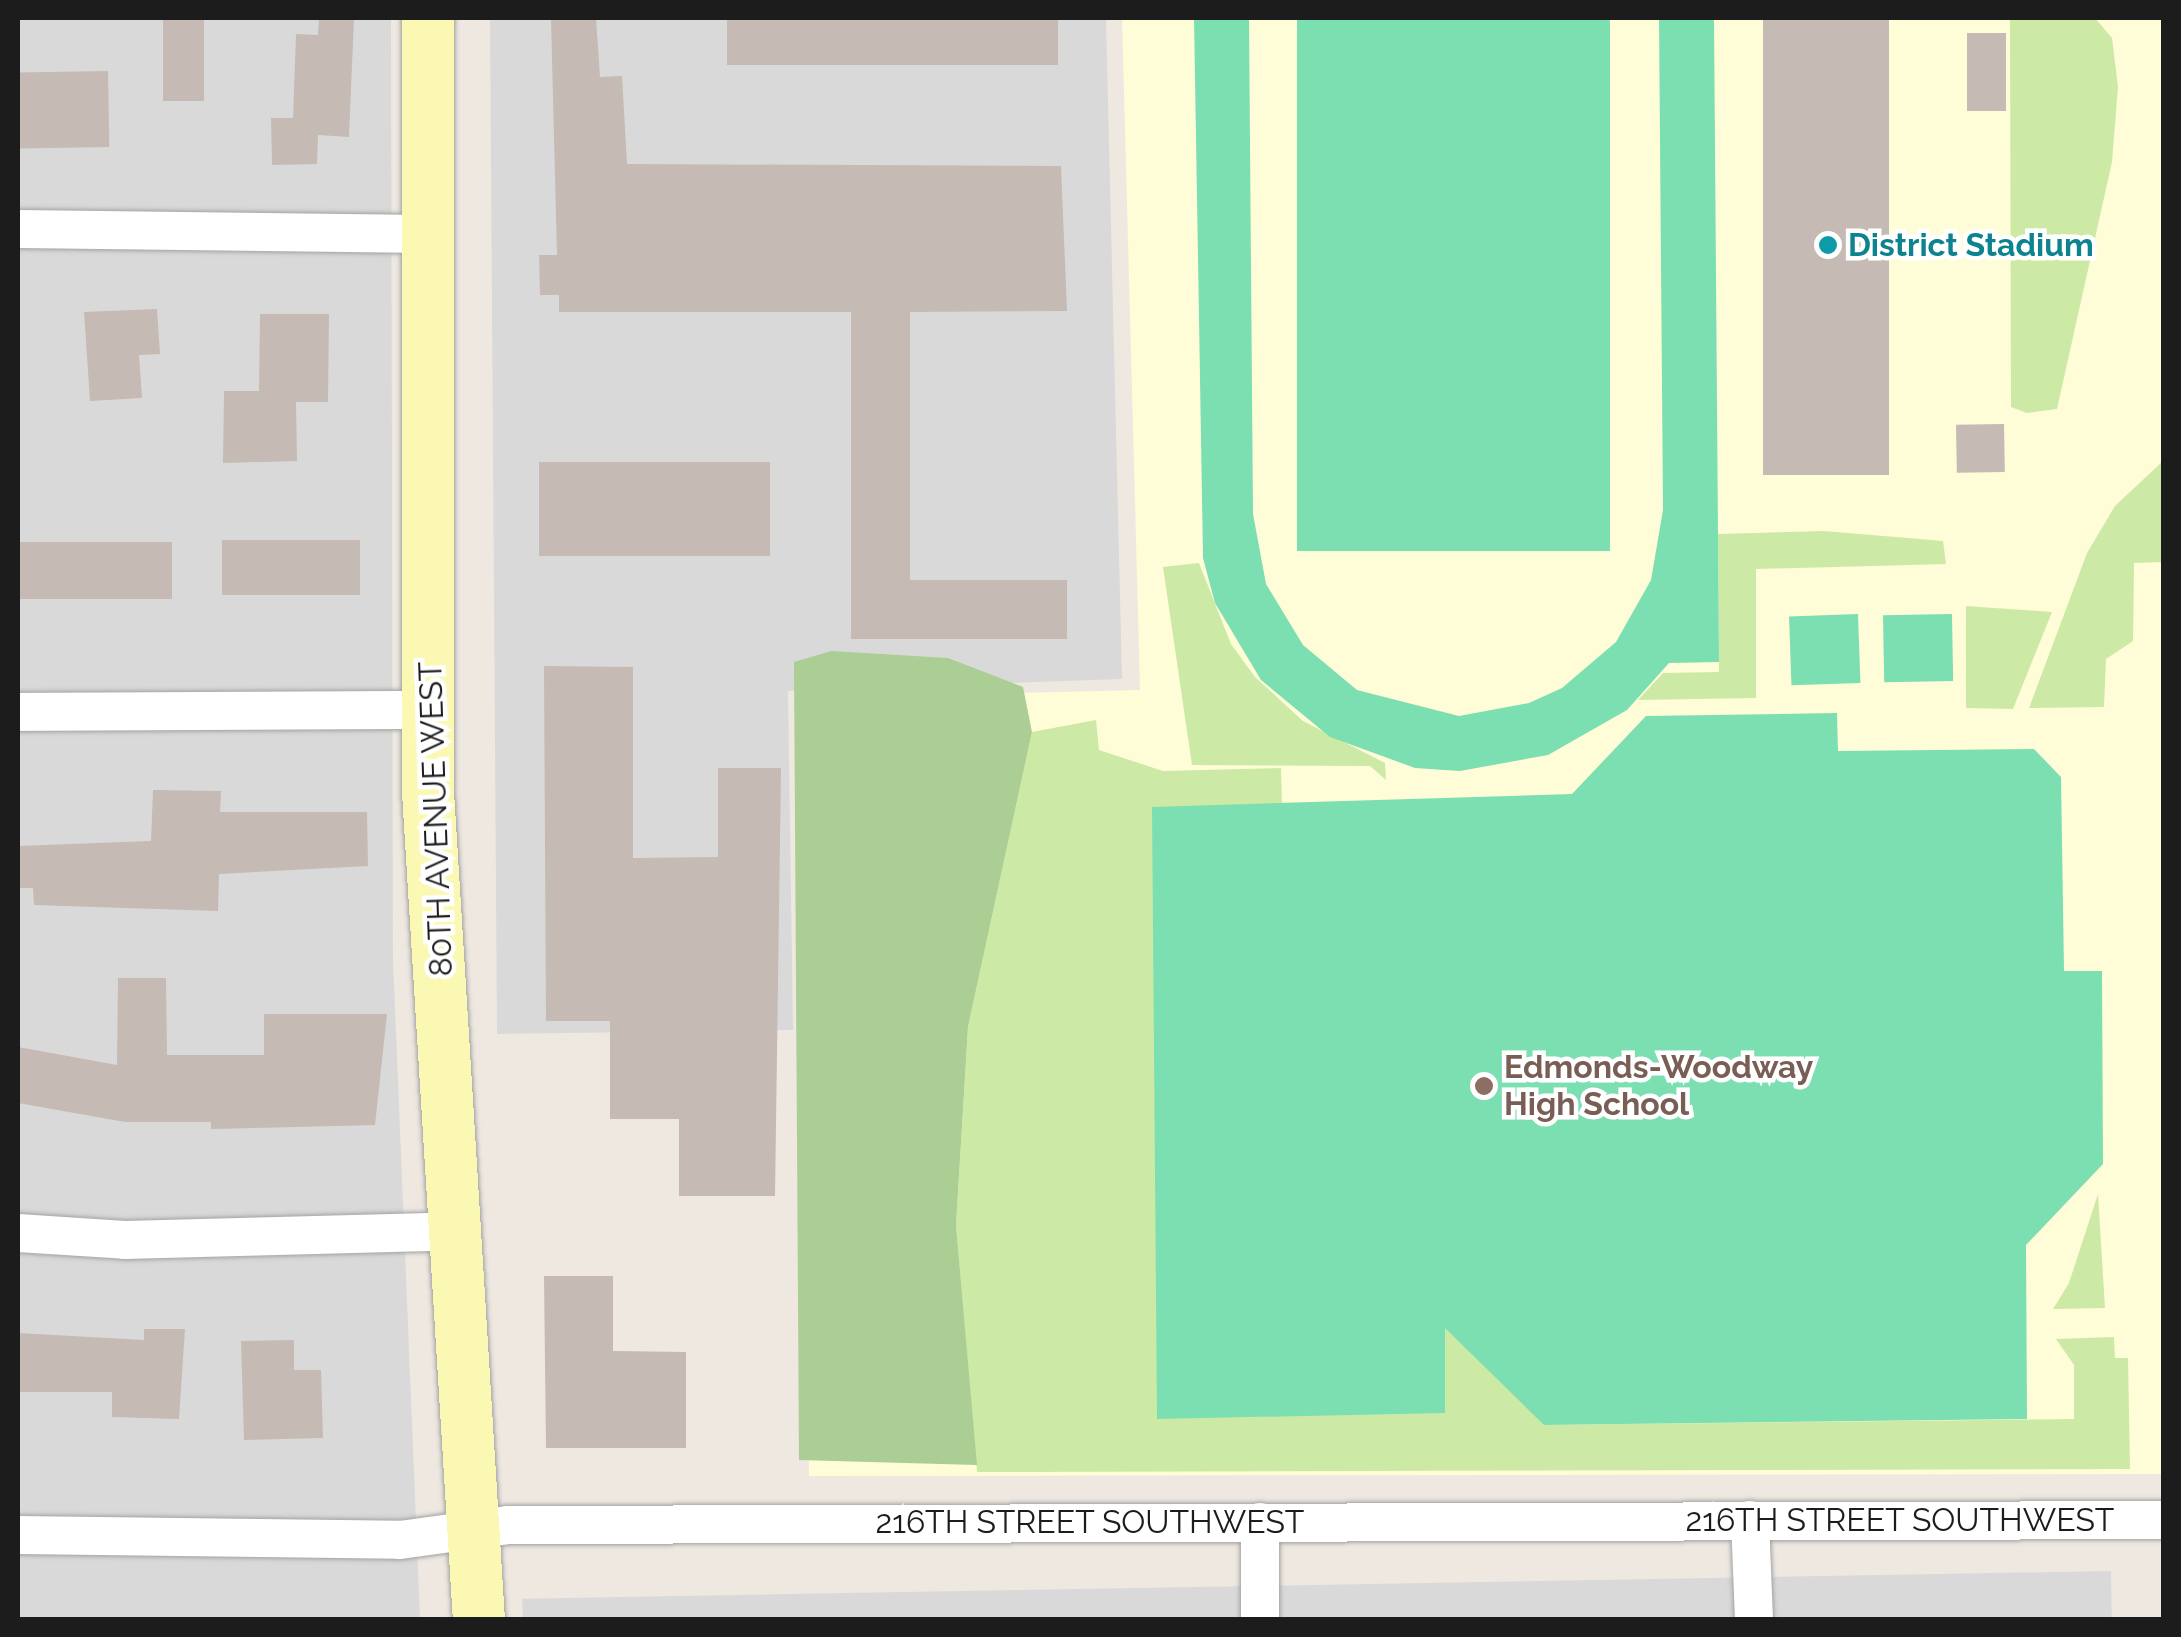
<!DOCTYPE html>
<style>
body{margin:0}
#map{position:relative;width:2181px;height:1637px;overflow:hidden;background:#eee8e1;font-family:Raleway,sans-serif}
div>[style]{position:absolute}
.residential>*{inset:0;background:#dad9d9;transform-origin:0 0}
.education>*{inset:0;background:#fffcd8}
.grass>*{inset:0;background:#cceaa5}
.forest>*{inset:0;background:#aace94}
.pitch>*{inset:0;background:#7cdfb1;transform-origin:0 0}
.building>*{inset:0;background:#c5bab4;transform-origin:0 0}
.roads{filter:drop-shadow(0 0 2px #a3a3a3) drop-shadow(0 0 2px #a3a3a3)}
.street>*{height:38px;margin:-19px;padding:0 19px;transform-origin:19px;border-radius:19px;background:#fff}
.secondary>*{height:52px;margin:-26px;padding:0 26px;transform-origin:26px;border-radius:26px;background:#faf8b2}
.dots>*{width:28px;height:28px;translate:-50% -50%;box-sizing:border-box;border:5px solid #fff;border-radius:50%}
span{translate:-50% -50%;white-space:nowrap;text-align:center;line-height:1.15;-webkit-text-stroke:9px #fff;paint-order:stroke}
.culture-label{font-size:32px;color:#0d838f;font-weight:700}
.left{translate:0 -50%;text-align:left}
.street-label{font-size:32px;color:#1c1c1c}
.education-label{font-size:32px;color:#785e54;font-weight:700}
.frame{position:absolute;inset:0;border:20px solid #1c1c1c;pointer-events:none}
</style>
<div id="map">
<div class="residential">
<div style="clip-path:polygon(18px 18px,391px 18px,393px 959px,420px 1619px,18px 1619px)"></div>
<div style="clip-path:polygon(490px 18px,1106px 18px,1122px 679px,788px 691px,793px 1030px,497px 1034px)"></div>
<div style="left:2111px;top:1571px;width:48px;height:1589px;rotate:89deg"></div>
</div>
<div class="education">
<div style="clip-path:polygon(1122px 18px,2163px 18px,2163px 1474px,809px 1476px,802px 698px,1140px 690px)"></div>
</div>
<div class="grass">
<div style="clip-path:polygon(2010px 18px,2095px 18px,2112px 38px,2118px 87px,2112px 162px,2057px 409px,2027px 413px,2011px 407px)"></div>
<div style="clip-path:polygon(2163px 461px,2163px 562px,2134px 563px,2133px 641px,2106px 659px,2104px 707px,2029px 708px,2087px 553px,2115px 506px)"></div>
<div style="clip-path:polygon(1824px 531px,1943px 541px,1946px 564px,1756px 569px,1756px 698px,1638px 700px,1663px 673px,1719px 672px,1718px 534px)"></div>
<div style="clip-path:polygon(1199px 563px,1231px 644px,1255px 677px,1303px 721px,1385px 763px,1386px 780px,1370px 766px,1192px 765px,1163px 567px)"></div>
<div style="clip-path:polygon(1966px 606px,2052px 612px,2013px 709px,1966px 708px)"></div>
<div style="clip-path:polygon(1096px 720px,1099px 750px,1163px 771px,1281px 768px,1282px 805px,1544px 1425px,2074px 1419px,2074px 1365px,2056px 1339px,2114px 1337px,2115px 1358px,2128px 1358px,2130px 1469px,977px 1472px,956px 1225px,968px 1027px,1032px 732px)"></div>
<div style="clip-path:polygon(2098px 1194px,2105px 1308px,2053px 1309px,2069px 1283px)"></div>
</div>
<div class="forest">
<div style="clip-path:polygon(831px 651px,948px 658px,1023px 687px,1032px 732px,968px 1027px,956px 1225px,977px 1465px,799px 1460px,794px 662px)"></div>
</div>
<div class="pitch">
<div style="clip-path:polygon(1194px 18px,1249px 18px,1253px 514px,1266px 584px,1303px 645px,1357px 690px,1459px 716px,1529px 703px,1562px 688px,1616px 642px,1651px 580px,1663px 510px,1659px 18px,1714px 18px,1719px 662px,1669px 663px,1627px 710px,1548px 755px,1460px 771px,1415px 768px,1330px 737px,1261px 680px,1215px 603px,1203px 558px)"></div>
<div style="left:1297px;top:18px;width:313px;height:533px"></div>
<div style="left:1858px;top:614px;width:69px;height:69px;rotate:88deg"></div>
<div style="left:1952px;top:614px;width:67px;height:69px;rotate:89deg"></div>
<div style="clip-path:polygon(1837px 713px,1838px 751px,2034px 749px,2061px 777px,2064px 971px,2102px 971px,2103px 1164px,2026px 1245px,2027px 1419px,1544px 1425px,1445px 1328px,1445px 1413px,1157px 1419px,1152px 807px,1572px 794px,1646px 716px)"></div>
</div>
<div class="building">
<div style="left:163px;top:18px;width:41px;height:83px"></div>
<div style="clip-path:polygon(319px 18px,354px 18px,349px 137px,318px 135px,317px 164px,272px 165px,271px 118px,293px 118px,296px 34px,318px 35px)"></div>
<div style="clip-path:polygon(551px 18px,596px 18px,600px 77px,622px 76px,627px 164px,1061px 166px,1067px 311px,910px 312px,910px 580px,1067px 580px,1067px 639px,851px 639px,851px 312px,559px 312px,559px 295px,540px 295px,539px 255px,557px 255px)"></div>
<div style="left:727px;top:18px;width:331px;height:47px"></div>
<div style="left:1763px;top:18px;width:126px;height:457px"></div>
<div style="left:1967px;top:33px;width:39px;height:78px"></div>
<div style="left:108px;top:71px;width:76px;height:90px;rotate:89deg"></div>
<div style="clip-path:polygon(157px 309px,160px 354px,139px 355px,142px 398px,90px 401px,84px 312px)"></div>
<div style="clip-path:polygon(260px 314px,329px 314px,328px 402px,296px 402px,297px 461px,223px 463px,224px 391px,259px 391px)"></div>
<div style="left:2004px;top:424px;width:48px;height:48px;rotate:89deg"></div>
<div style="left:539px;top:462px;width:231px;height:94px"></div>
<div style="left:222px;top:540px;width:138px;height:55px"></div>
<div style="left:18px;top:542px;width:154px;height:57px"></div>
<div style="clip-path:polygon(544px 666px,633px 667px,633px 858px,718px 857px,718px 768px,781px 768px,775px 1196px,679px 1196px,679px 1119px,610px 1119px,610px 1021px,546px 1021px)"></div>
<div style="clip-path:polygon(153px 790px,221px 791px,220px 812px,367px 812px,368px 866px,219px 874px,218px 911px,34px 905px,33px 888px,18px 888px,18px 846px,151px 841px)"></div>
<div style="clip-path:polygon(118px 978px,166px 978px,167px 1055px,264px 1055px,264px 1014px,387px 1014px,375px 1125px,211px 1129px,211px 1122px,125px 1122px,18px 1103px,18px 1047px,117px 1065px)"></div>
<div style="clip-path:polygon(544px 1276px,613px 1276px,613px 1351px,686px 1352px,686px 1448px,546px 1448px)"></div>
<div style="clip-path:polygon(144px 1329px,185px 1329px,179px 1419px,112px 1417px,112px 1392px,18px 1392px,18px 1333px,144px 1340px)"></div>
<div style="clip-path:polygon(294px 1340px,294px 1370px,321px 1370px,323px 1438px,244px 1440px,241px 1341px)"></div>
</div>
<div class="roads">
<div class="street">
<div style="left:18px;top:229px;width:411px;rotate:0.7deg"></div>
<div style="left:18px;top:712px;width:412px;rotate:-0.3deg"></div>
<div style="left:18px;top:1233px;width:107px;rotate:3.7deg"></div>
<div style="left:125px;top:1240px;width:333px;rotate:-1.5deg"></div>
<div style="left:1750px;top:1520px;width:100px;rotate:87.7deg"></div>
<div style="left:1260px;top:1522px;width:98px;rotate:90deg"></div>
<div style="left:18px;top:1535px;width:382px;rotate:0.7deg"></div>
<div style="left:400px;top:1540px;width:109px;rotate:-7.9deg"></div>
<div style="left:508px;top:1525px;width:1656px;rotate:-0.17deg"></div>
</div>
<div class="secondary">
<div style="left:428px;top:18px;width:774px;rotate:90deg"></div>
<div style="left:428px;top:792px;width:830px;rotate:86.48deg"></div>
</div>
</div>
<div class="dots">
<div style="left:1828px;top:245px;background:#0f9aa8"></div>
<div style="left:1484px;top:1086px;background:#8d6e63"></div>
</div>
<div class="culture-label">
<span class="left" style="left:1848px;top:245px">District Stadium</span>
</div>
<div class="street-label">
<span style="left:436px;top:819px;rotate:-92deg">80TH AVENUE WEST</span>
<span style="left:1900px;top:1520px">216TH STREET SOUTHWEST</span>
<span style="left:1090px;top:1522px">216TH STREET SOUTHWEST</span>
</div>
<div class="education-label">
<span class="left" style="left:1504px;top:1086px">Edmonds-Woodway<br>High School</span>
</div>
<div class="frame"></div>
</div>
